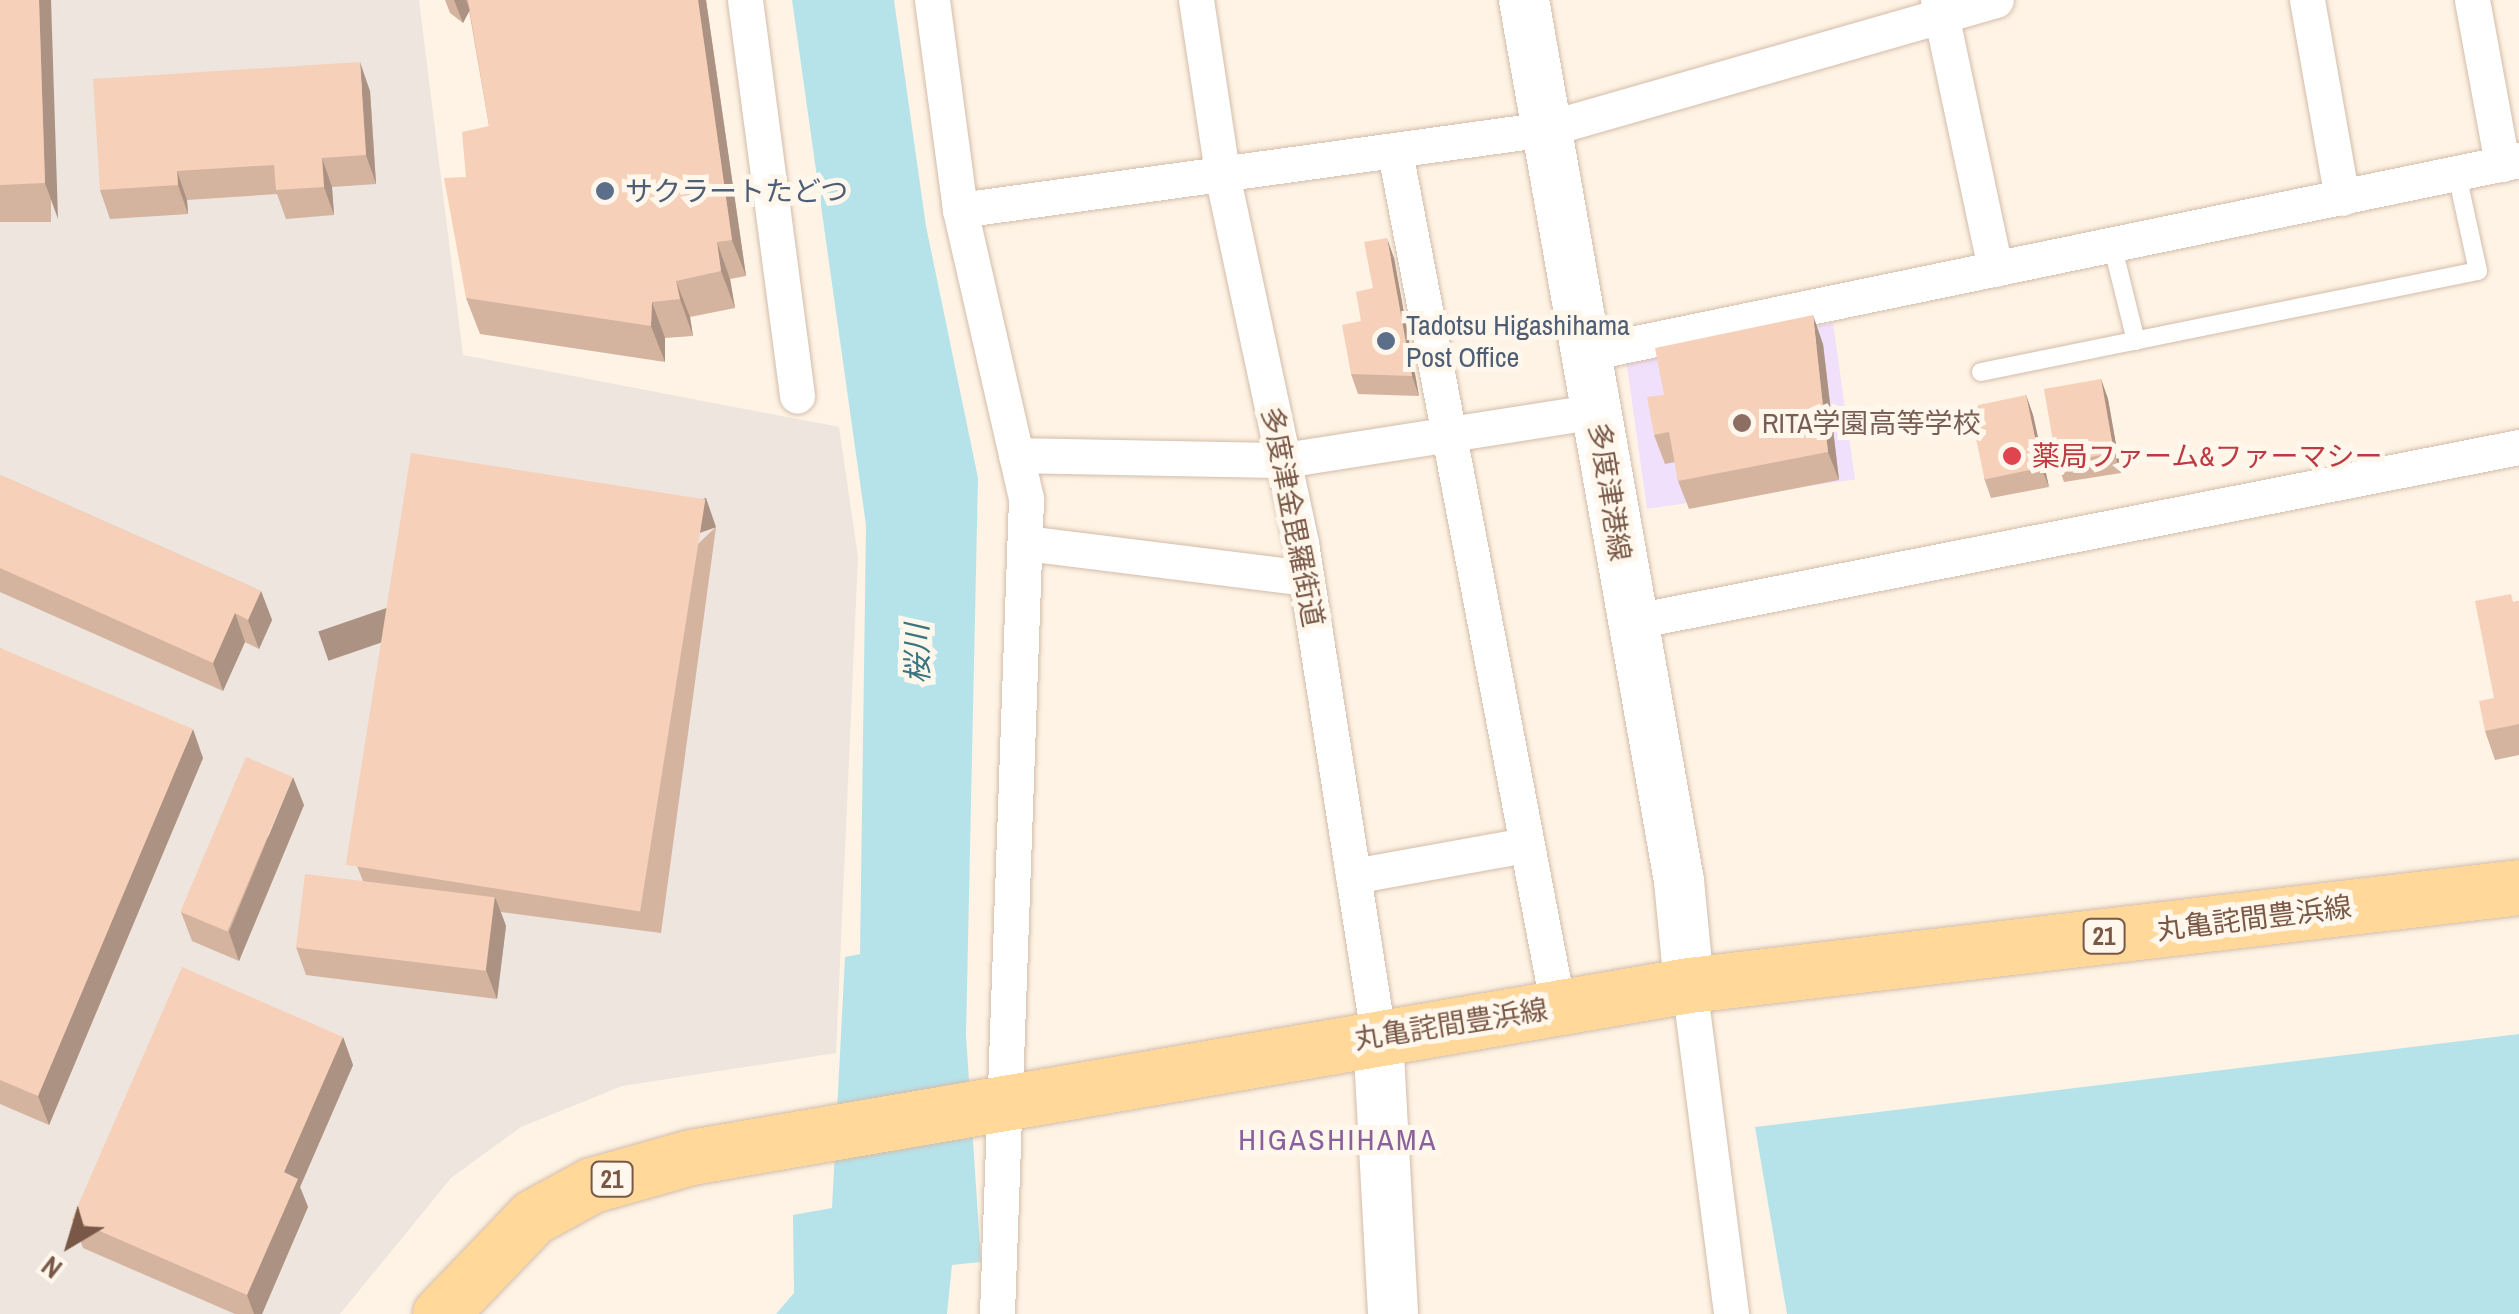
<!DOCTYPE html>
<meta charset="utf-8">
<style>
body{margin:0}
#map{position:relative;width:2519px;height:1314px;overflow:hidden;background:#fef3e4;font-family:"Archivo Narrow","Noto Sans JP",sans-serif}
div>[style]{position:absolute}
.industrial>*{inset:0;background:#ede5de}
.education>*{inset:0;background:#f1e0fb;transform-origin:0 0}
.water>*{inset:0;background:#b6e3ea}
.roads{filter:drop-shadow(0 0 2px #d3bcab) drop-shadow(0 0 2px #d3bcab)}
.service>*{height:18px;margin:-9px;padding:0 9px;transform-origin:9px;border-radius:9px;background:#fff}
.minor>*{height:35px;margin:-17.5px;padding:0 17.5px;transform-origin:17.5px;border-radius:17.5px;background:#fff}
.secondary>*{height:50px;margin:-25px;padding:0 25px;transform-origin:25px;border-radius:25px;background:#fff}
.primary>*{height:55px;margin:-27.5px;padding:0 27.5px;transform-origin:27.5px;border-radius:27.5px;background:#ffd89a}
.wall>*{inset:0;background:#d4b39f;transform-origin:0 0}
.shaded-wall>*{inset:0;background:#ac9282;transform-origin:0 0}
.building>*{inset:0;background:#f6d0b9;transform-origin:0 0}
.dots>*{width:28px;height:28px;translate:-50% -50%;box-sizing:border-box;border:5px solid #fff7ec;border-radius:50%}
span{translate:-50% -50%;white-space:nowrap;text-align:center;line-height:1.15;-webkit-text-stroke:10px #fff7ec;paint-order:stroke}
.shield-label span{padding:2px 8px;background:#fff7ec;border:2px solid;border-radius:8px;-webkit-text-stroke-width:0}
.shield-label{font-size:25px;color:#795847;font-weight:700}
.service-label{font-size:28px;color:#4e5e75}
.left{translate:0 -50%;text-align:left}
.education-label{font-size:28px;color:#785e54}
.health-label{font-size:28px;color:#be3a42}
.street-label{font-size:28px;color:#795847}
.water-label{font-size:30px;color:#397680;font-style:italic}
.neighbourhood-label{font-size:30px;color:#88619d;letter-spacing:2.5px}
.north{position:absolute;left:20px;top:1194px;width:100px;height:100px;-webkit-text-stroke:8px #fff7ec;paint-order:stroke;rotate:218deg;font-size:28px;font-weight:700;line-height:40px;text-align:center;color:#795847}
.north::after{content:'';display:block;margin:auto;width:35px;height:45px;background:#795847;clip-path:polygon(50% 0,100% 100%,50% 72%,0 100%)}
</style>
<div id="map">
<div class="industrial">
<div style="clip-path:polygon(0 0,419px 0,463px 355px,839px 427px,858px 557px,836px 1053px,622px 1086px,521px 1127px,451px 1178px,340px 1314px,0 1314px)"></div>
</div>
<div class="education">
<div style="left:1833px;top:323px;width:158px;height:210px;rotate:82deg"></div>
</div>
<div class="water">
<div style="clip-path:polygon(792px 0,894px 0,926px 226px,978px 478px,966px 1035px,981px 1262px,952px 1265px,947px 1314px,776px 1314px,794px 1293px,793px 1215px,832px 1208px,845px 957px,860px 954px,866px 525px)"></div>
<div style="clip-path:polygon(2519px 1034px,2519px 1314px,1787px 1314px,1755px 1127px)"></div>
</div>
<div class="roads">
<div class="service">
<div style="left:2112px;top:244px;width:100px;rotate:76.1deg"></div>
<div style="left:1981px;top:372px;width:507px;rotate:-11.49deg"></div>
<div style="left:2478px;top:271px;width:98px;rotate:-102.3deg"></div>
</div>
<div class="minor">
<div style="left:745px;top:0;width:399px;rotate:82.5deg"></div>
<div style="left:932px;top:0;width:212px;rotate:82.4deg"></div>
<div style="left:960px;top:210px;width:296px;rotate:77.1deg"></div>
<div style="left:1026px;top:499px;width:816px;rotate:92.04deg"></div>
<div style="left:1196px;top:0;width:181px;rotate:81.4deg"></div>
<div style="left:1223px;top:179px;width:372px;rotate:77.9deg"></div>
<div style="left:1301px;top:543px;width:499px;rotate:81.1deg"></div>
<div style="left:1938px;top:0;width:275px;rotate:78deg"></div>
<div style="left:2307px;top:0;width:201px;rotate:80deg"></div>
<div style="left:2472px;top:0;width:167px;rotate:79.6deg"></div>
<div style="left:1395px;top:152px;width:870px;rotate:79.21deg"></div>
<div style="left:960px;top:210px;width:592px;rotate:-7.87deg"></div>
<div style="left:1546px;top:129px;width:468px;rotate:-16deg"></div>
<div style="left:1588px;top:353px;width:951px;rotate:-11.71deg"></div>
<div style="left:1016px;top:455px;width:268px;rotate:1.1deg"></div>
<div style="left:1284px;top:460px;width:317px;rotate:-8.9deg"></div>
<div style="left:1026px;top:543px;width:282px;rotate:7.1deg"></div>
<div style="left:1630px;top:622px;width:906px;rotate:-11.14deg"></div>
<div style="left:1353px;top:876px;width:176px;rotate:-10.2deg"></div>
<div style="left:1689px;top:985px;width:332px;rotate:82.7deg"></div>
</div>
<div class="secondary">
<div style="left:1524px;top:0;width:895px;rotate:80.02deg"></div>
<div style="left:1679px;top:881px;width:104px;rotate:84.5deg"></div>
<div style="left:1378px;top:1036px;width:278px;rotate:86.9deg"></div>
</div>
<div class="primary">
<div style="left:440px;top:1314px;width:134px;rotate:-46.2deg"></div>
<div style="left:533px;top:1217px;width:67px;rotate:-28.5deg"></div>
<div style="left:592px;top:1185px;width:103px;rotate:-15.8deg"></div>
<div style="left:691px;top:1157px;width:1013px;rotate:-9.78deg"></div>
<div style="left:1689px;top:985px;width:836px;rotate:-6.73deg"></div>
</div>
</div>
<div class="wall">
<div style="left:0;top:0;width:51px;height:222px"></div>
<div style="clip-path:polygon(445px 0,706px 0,746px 276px,730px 279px,735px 308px,690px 317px,693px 336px,665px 338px,665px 362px,480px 334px,466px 298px,466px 177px,489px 126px,469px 10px,463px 23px,450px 13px)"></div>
<div style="clip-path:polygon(370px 91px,376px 184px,332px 187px,334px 215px,286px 219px,277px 194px,187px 200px,188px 214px,110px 219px,100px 190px)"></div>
<div style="clip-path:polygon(1394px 258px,1419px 396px,1358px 394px,1351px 374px,1361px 321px,1373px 288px)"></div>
<div style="clip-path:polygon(1823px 344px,1839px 480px,1689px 509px,1678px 481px,1675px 462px,1665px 464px,1654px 435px,1664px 395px)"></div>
<div style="clip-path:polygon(2101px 379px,2108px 399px,2121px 473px,2064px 482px,2057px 462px)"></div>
<div style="clip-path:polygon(2026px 395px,2033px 415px,2049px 487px,1991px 498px,1984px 478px)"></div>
<div style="clip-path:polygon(0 475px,261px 591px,272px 620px,259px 649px,245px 642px,223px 691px,0 592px)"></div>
<div style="clip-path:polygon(716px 527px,661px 933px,501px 912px,506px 926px,497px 999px,306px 975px,296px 947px,363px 881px,357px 866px)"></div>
<div style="clip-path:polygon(2519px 601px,2519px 755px,2495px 760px,2485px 731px,2494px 698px,2514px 602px)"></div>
<div style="clip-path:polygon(0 648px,203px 758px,49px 1125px,0 1104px)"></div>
<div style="clip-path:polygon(304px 805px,239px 961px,192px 941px,181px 912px)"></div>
<div style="clip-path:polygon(343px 1037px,353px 1065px,300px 1187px,308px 1207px,262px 1314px,235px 1314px,83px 1248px,72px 1219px)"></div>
</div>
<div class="shaded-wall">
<div style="clip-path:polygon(39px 0,51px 0,58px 219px,45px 183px)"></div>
<div style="clip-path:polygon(454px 0,466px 0,470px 10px,463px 23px)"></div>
<div style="clip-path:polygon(698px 0,706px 0,746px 276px,732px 240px)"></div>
<div style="clip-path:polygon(360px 62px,370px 91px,376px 184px,366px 155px)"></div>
<div style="clip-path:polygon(322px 158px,332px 187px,334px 215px,324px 187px)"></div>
<div style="clip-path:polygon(177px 171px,187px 200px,188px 214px,178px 185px)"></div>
<div style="clip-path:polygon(1387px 238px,1394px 258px,1419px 396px,1412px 376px)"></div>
<div style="clip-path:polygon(717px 242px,730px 279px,735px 308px,721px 271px)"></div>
<div style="clip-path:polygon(676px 281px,690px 317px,693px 336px,680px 299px)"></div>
<div style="clip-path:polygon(652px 302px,665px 338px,665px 362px,651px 326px)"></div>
<div style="clip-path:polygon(1813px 315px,1823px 344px,1839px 480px,1828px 452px)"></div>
<div style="clip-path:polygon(2101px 379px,2108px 399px,2121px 473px,2114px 453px)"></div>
<div style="clip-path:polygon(2026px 395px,2033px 415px,2049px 487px,2041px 467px)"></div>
<div style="left:706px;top:498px;width:31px;height:410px;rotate:71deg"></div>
<div style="clip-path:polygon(261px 591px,272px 620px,259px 649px,248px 620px)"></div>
<div style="clip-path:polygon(235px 613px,245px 642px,223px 691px,213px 663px)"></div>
<div style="clip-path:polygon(193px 729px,203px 758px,49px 1125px,38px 1096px)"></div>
<div style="clip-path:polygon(293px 777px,304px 805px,239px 961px,229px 932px)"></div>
<div style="clip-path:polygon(495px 897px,506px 926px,497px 999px,486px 970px)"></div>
<div style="clip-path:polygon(343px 1037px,353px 1065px,300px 1187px,308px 1207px,262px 1314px,254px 1314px,247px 1295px,284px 1172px)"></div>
</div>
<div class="building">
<div style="clip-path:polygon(0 0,39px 0,45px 183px,0 185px)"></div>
<div style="clip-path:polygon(468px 0,698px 0,732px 240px,717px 242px,721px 271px,676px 281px,680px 299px,652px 302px,651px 326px,466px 298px,444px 178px,466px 177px,462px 132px,489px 126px)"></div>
<div style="clip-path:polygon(360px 62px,366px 155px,322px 158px,324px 187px,276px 190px,274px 165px,177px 171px,178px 185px,100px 190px,93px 79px)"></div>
<div style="clip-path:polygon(1387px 238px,1412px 376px,1351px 374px,1342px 325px,1361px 321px,1356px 292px,1373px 288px,1364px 242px)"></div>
<div style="clip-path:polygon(1813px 315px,1828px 452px,1678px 481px,1669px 432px,1654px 435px,1647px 397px,1664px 395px,1655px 348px)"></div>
<div style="left:2101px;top:379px;width:75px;height:58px;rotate:80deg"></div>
<div style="left:2026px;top:395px;width:74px;height:58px;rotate:78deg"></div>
<div style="left:411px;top:453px;width:298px;height:417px;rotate:9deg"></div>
<div style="clip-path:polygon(0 475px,261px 591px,248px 620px,235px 613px,213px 663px,0 568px)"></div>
<div style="clip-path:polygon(2511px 594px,2513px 602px,2519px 601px,2519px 724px,2485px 731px,2479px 701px,2494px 698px,2475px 601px)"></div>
<div style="clip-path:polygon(0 648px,193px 729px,38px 1096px,0 1080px)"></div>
<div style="left:246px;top:757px;width:51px;height:168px;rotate:23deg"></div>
<div style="left:305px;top:874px;width:191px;height:74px;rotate:7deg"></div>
<div style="clip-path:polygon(182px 967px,343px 1037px,284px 1172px,298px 1179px,247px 1295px,72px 1219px)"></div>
</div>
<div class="dots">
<div style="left:605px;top:191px;background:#5c6f8a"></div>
<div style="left:1386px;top:341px;background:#5c6f8a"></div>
<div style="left:1742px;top:423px;background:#8d6e63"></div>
<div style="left:2012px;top:456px;background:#e0444e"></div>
</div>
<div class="shield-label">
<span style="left:2104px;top:936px">21</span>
<span style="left:612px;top:1179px">21</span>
</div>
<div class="service-label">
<span class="left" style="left:625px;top:191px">サクラートたどつ</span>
<span class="left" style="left:1406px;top:341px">Tadotsu Higashihama<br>Post Office</span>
</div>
<div class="education-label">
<span class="left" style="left:1762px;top:423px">RITA学園高等学校</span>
</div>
<div class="health-label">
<span class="left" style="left:2032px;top:456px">薬局ファーム&amp;ファーマシー</span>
</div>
<div class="street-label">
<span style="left:1610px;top:492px;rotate:81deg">多度津港線</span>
<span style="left:1293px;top:517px;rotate:79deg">多度津金毘羅街道</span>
<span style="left:2254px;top:918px;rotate:-7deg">丸亀詫間豊浜線</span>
<span style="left:1451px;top:1024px;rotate:-9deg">丸亀詫間豊浜線</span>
</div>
<div class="water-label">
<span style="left:917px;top:654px;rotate:-91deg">桜川</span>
</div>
<div class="neighbourhood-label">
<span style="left:1338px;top:1139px">HIGASHIHAMA</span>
</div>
<div class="north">N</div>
</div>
